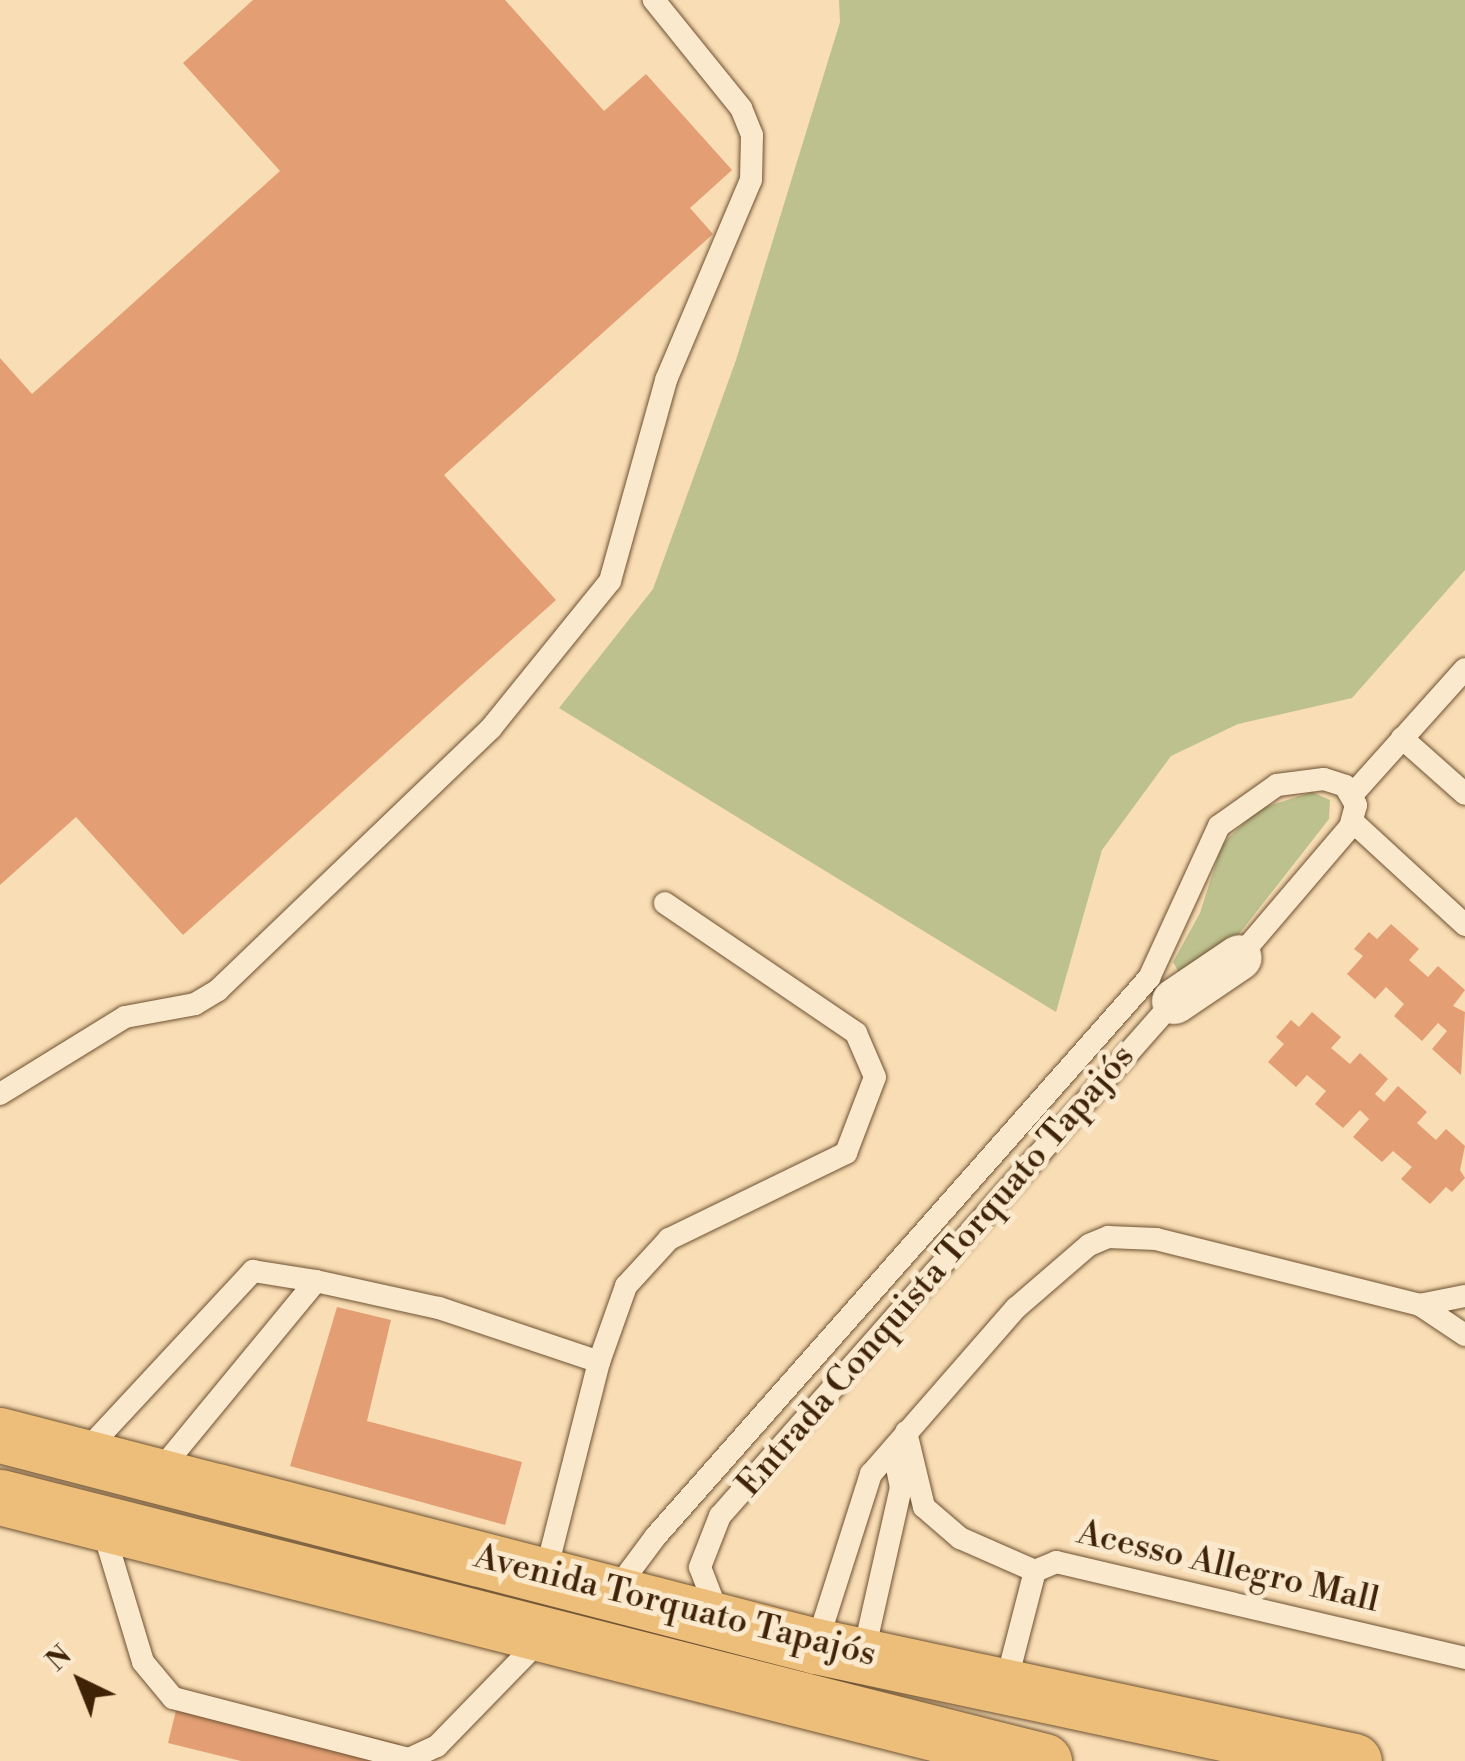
<!DOCTYPE html>
<meta charset="utf-8">
<style>
body{margin:0}
#map{position:relative;width:1465px;height:1761px;overflow:hidden;background:#f9ddb4;font-family:"Libre Bodoni",serif}
div>[style]{position:absolute}
.green>*{inset:0;background:#bdc18e}
.building>*{inset:0;background:#e39f73}
.roads{filter:drop-shadow(0 0 2px #6e5232) drop-shadow(0 0 2px #6e5232)}
.service>*{height:22px;margin:-11px;padding:0 11px;transform-origin:11px;border-radius:11px;background:#fbe9ce}
.minor>*{height:45px;margin:-22.5px;padding:0 22.5px;transform-origin:22.5px;border-radius:22.5px;background:#fbe9ce}
.trunk>*{height:55px;margin:-27.5px;padding:0 27.5px;transform-origin:27.5px;border-radius:27.5px;background:#ecbe7a}
span{translate:-50% -50%;white-space:nowrap;text-align:center;line-height:1.15;-webkit-text-stroke:10px #fbe9ce;paint-order:stroke}
.street-label{font-size:35px;color:#3f2307}
.north{position:absolute;left:30px;top:1631px;width:100px;height:100px;-webkit-text-stroke:8px #fbe9ce;paint-order:stroke;rotate:317deg;font-size:28px;font-weight:700;line-height:40px;text-align:center;color:#3f2307}
.north::after{content:'';display:block;margin:auto;width:35px;height:45px;background:#3f2307;clip-path:polygon(50% 0,100% 100%,50% 72%,0 100%)}
</style>
<div id="map">
<div class="green">
<div style="clip-path:polygon(839px 0,1465px 0,1465px 570px,1352px 698px,1238px 724px,1171px 756px,1102px 850px,1056px 1012px,559px 708px,653px 589px,736px 360px,840px 22px)"></div>
<div style="clip-path:polygon(1312px 792px,1330px 800px,1329px 819px,1232px 943px,1181px 976px,1173px 962px,1200px 913px,1222px 844px,1259px 809px)"></div>
</div>
<div class="building">
<div style="clip-path:polygon(253px 0,505px 0,604px 111px,646px 74px,732px 170px,690px 208px,713px 234px,444px 475px,556px 600px,183px 935px,76px 817px,0 885px,0 358px,32px 394px,280px 171px,183px 63px)"></div>
<div style="clip-path:polygon(1391px 924px,1419px 949px,1409px 960px,1428px 977px,1438px 966px,1465px 990px,1453px 1006px,1465px 1012px,1461px 1075px,1432px 1049px,1447px 1031px,1438px 1023px,1422px 1041px,1394px 1016px,1404px 1004px,1386px 987px,1375px 999px,1347px 974px,1363px 956px,1354px 949px,1369px 932px,1377px 939px)"></div>
<div style="clip-path:polygon(1312px 1012px,1341px 1037px,1331px 1048px,1350px 1064px,1360px 1053px,1388px 1079px,1375px 1094px,1384px 1102px,1398px 1086px,1427px 1112px,1417px 1123px,1436px 1140px,1446px 1129px,1465px 1146px,1460px 1170px,1465px 1178px,1452px 1192px,1446px 1187px,1430px 1204px,1401px 1179px,1412px 1167px,1393px 1151px,1382px 1162px,1353px 1137px,1369px 1119px,1360px 1110px,1343px 1128px,1315px 1104px,1326px 1091px,1307px 1075px,1296px 1087px,1268px 1062px,1284px 1044px,1276px 1037px,1291px 1020px,1299px 1027px)"></div>
<div style="clip-path:polygon(337px 1307px,391px 1320px,367px 1421px,522px 1462px,505px 1525px,290px 1466px)"></div>
<div style="clip-path:polygon(181px 1690px,400px 1744px,396px 1761px,241px 1761px,168px 1743px)"></div>
</div>
<div class="roads">
<div class="service">
<div style="left:1402px;top:738px;width:84px;rotate:41.6deg"></div>
<div style="left:1352px;top:795px;width:169px;rotate:-48.1deg"></div>
<div style="left:1352px;top:821px;width:154px;rotate:42.6deg"></div>
<div style="left:0;top:1094px;width:147px;rotate:-31.6deg"></div>
<div style="left:125px;top:1017px;width:71px;rotate:-10.5deg"></div>
<div style="left:195px;top:1004px;width:27px;rotate:-31deg"></div>
<div style="left:218px;top:990px;width:378px;rotate:-43.8deg"></div>
<div style="left:491px;top:728px;width:189px;rotate:-51deg"></div>
<div style="left:610px;top:581px;width:209px;rotate:-74.4deg"></div>
<div style="left:666px;top:380px;width:217px;rotate:-67deg"></div>
<div style="left:751px;top:180px;width:45px;rotate:-88.7deg"></div>
<div style="left:752px;top:135px;width:29px;rotate:-112deg"></div>
<div style="left:741px;top:108px;width:139px;rotate:-128.9deg"></div>
<div style="left:1420px;top:1305px;width:46px;rotate:-11.3deg"></div>
<div style="left:599px;top:1362px;width:81px;rotate:-70.4deg"></div>
<div style="left:626px;top:1286px;width:64px;rotate:-47.5deg"></div>
<div style="left:669px;top:1239px;width:197px;rotate:-25.9deg"></div>
<div style="left:846px;top:1153px;width:81px;rotate:-69.1deg"></div>
<div style="left:875px;top:1077px;width:48px;rotate:-113.4deg"></div>
<div style="left:856px;top:1033px;width:231px;rotate:-145.8deg"></div>
<div style="left:906px;top:1432px;width:77px;rotate:76.5deg"></div>
<div style="left:924px;top:1507px;width:48px;rotate:40.7deg"></div>
<div style="left:960px;top:1538px;width:82px;rotate:23.7deg"></div>
<div style="left:81px;top:1456px;width:253px;rotate:-47.1deg"></div>
<div style="left:253px;top:1271px;width:64px;rotate:9deg"></div>
<div style="left:157px;top:1474px;width:250px;rotate:-50.5deg"></div>
<div style="left:316px;top:1281px;width:126px;rotate:12.4deg"></div>
<div style="left:439px;top:1308px;width:169px;rotate:18.6deg"></div>
<div style="left:599px;top:1362px;width:217px;rotate:104.2deg"></div>
<div style="left:102px;top:1526px;width:142px;rotate:73.2deg"></div>
<div style="left:143px;top:1662px;width:47px;rotate:50.2deg"></div>
<div style="left:173px;top:1698px;width:244px;rotate:14.5deg"></div>
<div style="left:409px;top:1759px;width:31px;rotate:-25deg"></div>
<div style="left:437px;top:1746px;width:151px;rotate:-45.8deg"></div>
<div style="left:615px;top:1591px;width:69px;rotate:-53.3deg"></div>
<div style="left:656px;top:1536px;width:745px;rotate:-48.54deg"></div>
<div style="left:1149px;top:978px;width:167px;rotate:-65.3deg"></div>
<div style="left:1219px;top:826px;width:71px;rotate:-35.3deg"></div>
<div style="left:1277px;top:785px;width:47px;rotate:-7.3deg"></div>
<div style="left:1324px;top:779px;width:22px;rotate:18deg"></div>
<div style="left:1345px;top:786px;width:22px;rotate:60deg"></div>
<div style="left:1356px;top:805px;width:23px;rotate:105deg"></div>
<div style="left:1350px;top:827px;width:171px;rotate:130.5deg"></div>
<div style="left:718px;top:1614px;width:50px;rotate:-111deg"></div>
<div style="left:700px;top:1567px;width:55px;rotate:-68.6deg"></div>
<div style="left:720px;top:1516px;width:687px;rotate:-48.6deg"></div>
<div style="left:1174px;top:1001px;width:6px;rotate:-135deg"></div>
<div style="left:816px;top:1646px;width:181px;rotate:-72.3deg"></div>
<div style="left:871px;top:1474px;width:220px;rotate:-48.9deg"></div>
<div style="left:1016px;top:1308px;width:96px;rotate:-40.8deg"></div>
<div style="left:1089px;top:1245px;width:21px;rotate:-23deg"></div>
<div style="left:1108px;top:1237px;width:48px;rotate:2.4deg"></div>
<div style="left:1156px;top:1239px;width:272px;rotate:14deg"></div>
<div style="left:1420px;top:1305px;width:54px;rotate:33.7deg"></div>
<div style="left:863px;top:1656px;width:172px;rotate:-77.3deg"></div>
<div style="left:901px;top:1488px;width:32px;rotate:-101deg"></div>
<div style="left:1005px;top:1687px;width:120px;rotate:-75.5deg"></div>
<div style="left:1035px;top:1571px;width:23px;rotate:-23deg"></div>
<div style="left:1056px;top:1562px;width:420px;rotate:13.2deg"></div>
</div>
<div class="minor">
<div style="left:1174px;top:1001px;width:78px;rotate:-34.1deg"></div>
</div>
<div class="trunk">
<div style="left:0;top:1435px;width:843px;rotate:14.5deg"></div>
<div style="left:816px;top:1646px;width:550px;rotate:12.07deg"></div>
<div style="left:0;top:1497px;width:1077px;rotate:14.19deg"></div>
</div>
</div>
<div class="street-label">
<span style="left:936px;top:1271px;rotate:-49deg">Entrada Conquista Torquato Tapajós</span>
<span style="left:1228px;top:1567px;rotate:13deg">Acesso Allegro Mall</span>
<span style="left:675px;top:1606px;rotate:14deg">Avenida Torquato Tapajós</span>
</div>
<div class="north">N</div>
</div>
